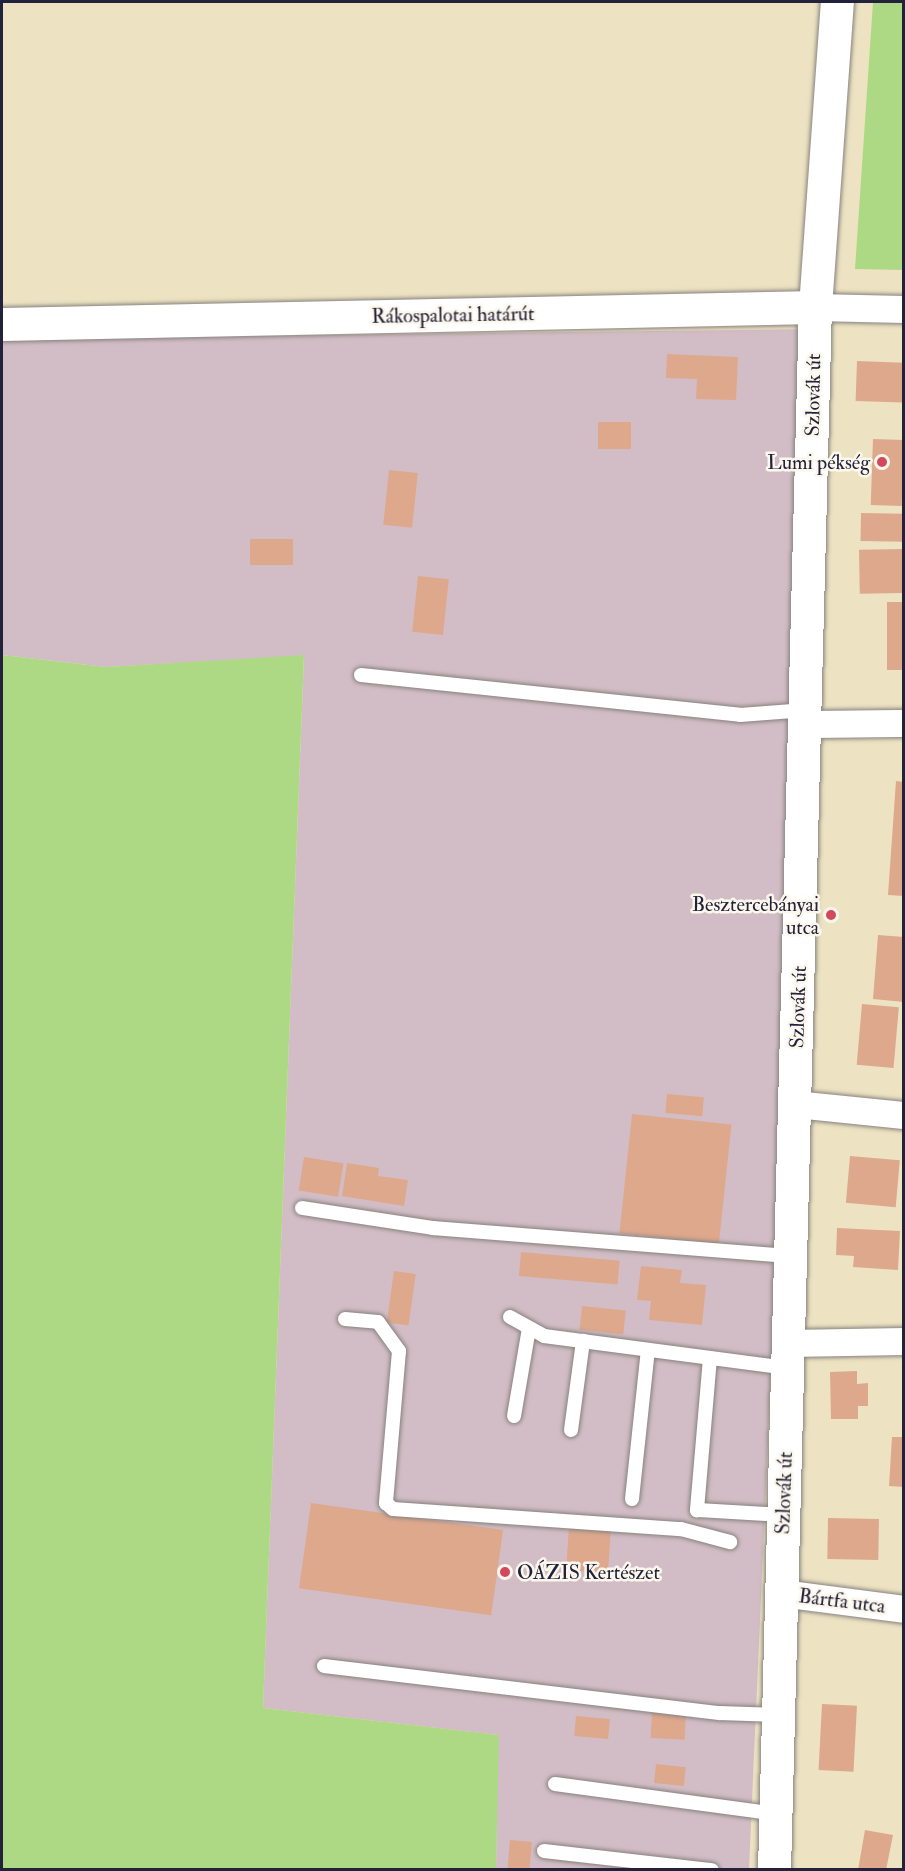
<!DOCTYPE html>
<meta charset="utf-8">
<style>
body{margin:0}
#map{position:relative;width:905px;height:1871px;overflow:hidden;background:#ede3c3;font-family:"IM FELL Double Pica",serif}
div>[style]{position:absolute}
.industrial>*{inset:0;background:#d2bdc6}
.green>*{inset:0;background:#aed984}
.building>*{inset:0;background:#dea88d;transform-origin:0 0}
.roads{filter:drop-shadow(0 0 2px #88827f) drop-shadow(0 0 2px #88827f)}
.lane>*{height:14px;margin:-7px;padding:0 7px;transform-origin:7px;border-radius:7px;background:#fff}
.street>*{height:27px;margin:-13.5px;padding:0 13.5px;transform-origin:13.5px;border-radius:13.5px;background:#fff}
.secondary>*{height:33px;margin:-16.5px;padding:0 16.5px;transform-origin:16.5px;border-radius:16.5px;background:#fff}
.dots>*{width:16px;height:16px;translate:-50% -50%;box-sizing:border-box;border:3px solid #fbf7ec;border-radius:50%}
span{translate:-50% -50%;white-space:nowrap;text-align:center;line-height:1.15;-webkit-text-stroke:5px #fbf7ec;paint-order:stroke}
.street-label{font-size:20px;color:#22223b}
.poi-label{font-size:20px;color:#22223b}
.right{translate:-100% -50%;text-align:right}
.left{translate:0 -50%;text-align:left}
.frame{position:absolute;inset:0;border:3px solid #22223b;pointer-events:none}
</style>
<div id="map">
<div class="industrial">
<div style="clip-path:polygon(817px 329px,749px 1869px,496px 1869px,498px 1735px,263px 1708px,304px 656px,106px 667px,2px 655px,2px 339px)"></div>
</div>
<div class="green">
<div style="clip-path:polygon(873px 2px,903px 2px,903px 270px,855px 269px)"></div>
<div style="clip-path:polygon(2px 655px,106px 667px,304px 655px,263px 1708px,499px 1735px,496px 1869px,2px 1869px)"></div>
</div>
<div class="building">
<div style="clip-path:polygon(667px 354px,738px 357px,736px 400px,696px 399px,697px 379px,666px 378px)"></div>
<div style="left:857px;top:361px;width:47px;height:40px;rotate:2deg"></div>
<div style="left:598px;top:422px;width:33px;height:27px"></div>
<div style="left:873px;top:439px;width:31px;height:66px;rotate:2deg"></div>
<div style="left:389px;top:470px;width:29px;height:55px;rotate:6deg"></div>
<div style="left:861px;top:513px;width:43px;height:28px;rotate:1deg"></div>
<div style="left:250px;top:539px;width:43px;height:26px"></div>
<div style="left:903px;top:549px;width:44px;height:44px;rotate:89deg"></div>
<div style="left:418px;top:576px;width:31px;height:56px;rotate:6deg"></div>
<div style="left:904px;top:602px;width:68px;height:17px;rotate:90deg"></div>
<div style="clip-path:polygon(896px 781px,904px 782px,904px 896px,888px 895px)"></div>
<div style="clip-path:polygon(878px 935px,904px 937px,904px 1002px,873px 999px)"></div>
<div style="left:862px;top:1004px;width:37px;height:61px;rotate:5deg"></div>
<div style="left:667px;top:1094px;width:37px;height:19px;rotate:5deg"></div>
<div style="left:632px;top:1114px;width:100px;height:120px;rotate:6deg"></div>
<div style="left:850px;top:1156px;width:50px;height:47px;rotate:5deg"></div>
<div style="left:304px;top:1157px;width:40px;height:34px;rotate:9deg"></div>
<div style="clip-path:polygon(347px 1163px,379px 1168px,378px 1176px,408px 1180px,404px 1206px,342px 1196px)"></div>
<div style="clip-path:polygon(837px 1228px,900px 1231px,898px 1270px,853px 1267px,854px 1256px,836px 1255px)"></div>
<div style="left:521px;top:1252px;width:99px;height:24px;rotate:5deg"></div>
<div style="clip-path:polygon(641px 1266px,682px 1270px,680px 1283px,706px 1285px,702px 1325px,649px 1320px,651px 1301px,637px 1300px)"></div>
<div style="left:394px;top:1271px;width:22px;height:52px;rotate:8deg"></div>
<div style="left:582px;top:1306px;width:44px;height:24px;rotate:6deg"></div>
<div style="clip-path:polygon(857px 1371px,857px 1384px,868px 1383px,868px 1406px,858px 1406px,858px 1419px,831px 1419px,830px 1372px)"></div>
<div style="clip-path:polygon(892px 1437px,904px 1437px,904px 1487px,889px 1486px)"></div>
<div style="left:311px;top:1503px;width:194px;height:86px;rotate:8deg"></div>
<div style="left:828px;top:1518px;width:51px;height:41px;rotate:1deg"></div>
<div style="left:569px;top:1527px;width:42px;height:43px;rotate:4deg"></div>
<div style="left:822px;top:1704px;width:35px;height:66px;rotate:3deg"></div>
<div style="left:652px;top:1712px;width:34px;height:26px;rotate:3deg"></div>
<div style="left:576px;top:1716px;width:34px;height:20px;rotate:5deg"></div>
<div style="left:656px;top:1764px;width:30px;height:19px;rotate:6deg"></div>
<div style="clip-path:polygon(865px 1830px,893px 1835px,886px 1870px,858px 1870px)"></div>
<div style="left:510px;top:1840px;width:22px;height:30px;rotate:5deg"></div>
</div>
<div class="roads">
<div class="lane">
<div style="left:361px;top:675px;width:381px;rotate:6deg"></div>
<div style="left:740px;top:715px;width:66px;rotate:-4.3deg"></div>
<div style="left:302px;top:1208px;width:133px;rotate:8.7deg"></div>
<div style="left:433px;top:1228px;width:359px;rotate:4.5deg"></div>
<div style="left:510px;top:1317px;width:39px;rotate:29deg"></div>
<div style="left:544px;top:1336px;width:246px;rotate:7.5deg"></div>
<div style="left:345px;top:1319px;width:33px;rotate:5deg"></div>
<div style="left:378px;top:1322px;width:36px;rotate:54deg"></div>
<div style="left:399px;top:1351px;width:153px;rotate:94.9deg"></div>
<div style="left:386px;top:1503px;width:9px;rotate:41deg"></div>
<div style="left:393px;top:1509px;width:289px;rotate:4deg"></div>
<div style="left:681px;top:1529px;width:51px;rotate:14.9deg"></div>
<div style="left:710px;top:1358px;width:153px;rotate:94.9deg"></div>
<div style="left:697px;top:1510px;width:87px;rotate:3.3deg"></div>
<div style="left:514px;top:1416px;width:89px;rotate:-80.3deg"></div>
<div style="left:571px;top:1430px;width:90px;rotate:-82.3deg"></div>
<div style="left:632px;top:1499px;width:150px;rotate:-83.9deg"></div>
<div style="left:324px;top:1666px;width:398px;rotate:6.8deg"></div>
<div style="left:719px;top:1713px;width:60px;rotate:1.9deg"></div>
<div style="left:555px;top:1784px;width:223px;rotate:7.7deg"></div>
<div style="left:544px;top:1851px;width:169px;rotate:6.5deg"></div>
</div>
<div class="street">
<div style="left:815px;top:307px;width:89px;rotate:1.3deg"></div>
<div style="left:806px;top:724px;width:98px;rotate:-0.6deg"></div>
<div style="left:795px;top:1104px;width:110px;rotate:5.8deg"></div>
<div style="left:789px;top:1343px;width:115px;rotate:-1deg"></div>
<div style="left:781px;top:1593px;width:124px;rotate:7.4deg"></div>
</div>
<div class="secondary">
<div style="left:2px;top:324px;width:813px;rotate:-1.2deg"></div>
<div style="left:774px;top:1870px;width:1564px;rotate:-88.5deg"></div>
<div style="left:815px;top:307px;width:306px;rotate:-85.9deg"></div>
</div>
</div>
<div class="dots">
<div style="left:882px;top:462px;background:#d1495b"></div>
<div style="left:831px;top:915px;background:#d1495b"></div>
<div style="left:505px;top:1572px;background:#d1495b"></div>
</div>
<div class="street-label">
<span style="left:453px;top:315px;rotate:-1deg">Rákospalotai határút</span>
<span style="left:813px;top:395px;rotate:-89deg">Szlovák út</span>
<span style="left:798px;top:1007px;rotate:-88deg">Szlovák út</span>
<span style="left:784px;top:1493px;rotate:-88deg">Szlovák út</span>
<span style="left:842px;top:1601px;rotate:7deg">Bártfa utca</span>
</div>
<div class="poi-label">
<span class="right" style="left:870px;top:462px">Lumi pékség</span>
<span class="right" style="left:819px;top:916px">Besztercebányai<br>utca</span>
<span class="left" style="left:517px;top:1572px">OÁZIS Kertészet</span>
</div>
<div class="frame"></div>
</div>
